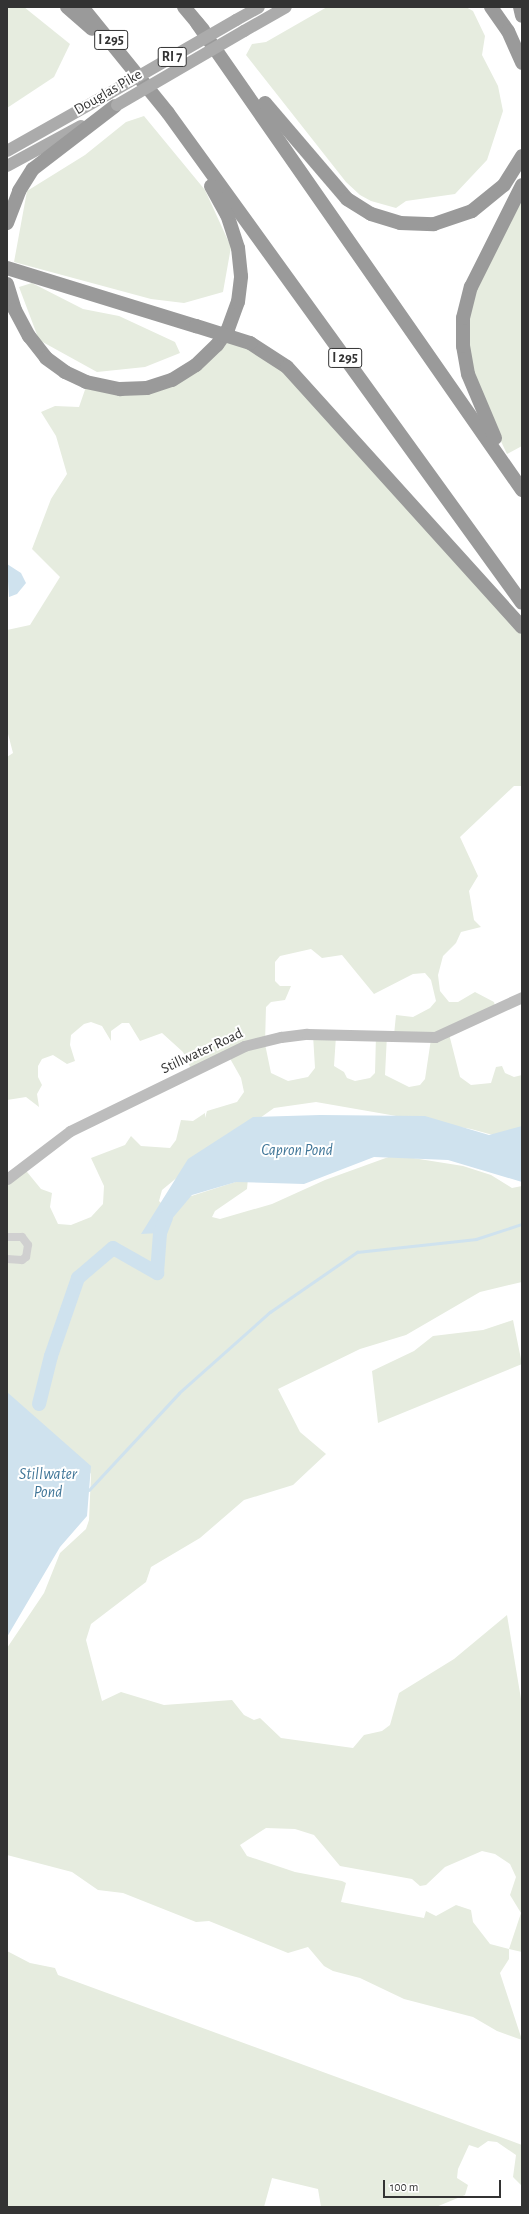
<!DOCTYPE html>
<style>
body{margin:0}
#map{position:relative;width:529px;height:2214px;overflow:hidden;background:#fff;font-family:"Alegreya Sans",sans-serif}
div>[style]{position:absolute}
.green>*{inset:0;background:#e6ecdf}
.water>*{inset:0;background:#cfe2ee}
.stream>*{height:2.5px;margin:-1.25px;padding:0 1.25px;transform-origin:1.25px;border-radius:1.25px;background:#cfe2ee}
.river>*{height:14px;margin:-7px;padding:0 7px;transform-origin:7px;border-radius:7px;background:#cfe2ee}
.street>*{height:8px;margin:-4px;padding:0 4px;transform-origin:4px;border-radius:4px;background:#d0d0d0}
.secondary>*{height:11px;margin:-5.5px;padding:0 5.5px;transform-origin:5.5px;border-radius:5.5px;background:#bdbdbd}
.primary>*{height:12px;margin:-6px;padding:0 6px;transform-origin:6px;border-radius:6px;background:#ababab}
.highway>*{height:14px;margin:-7px;padding:0 7px;transform-origin:7px;border-radius:7px;background:#9a9a9a}
.primary-bridge>*{height:12px;margin:-6px;padding:0 6px;transform-origin:6px;border-radius:6px;background:#ababab}
.highway-bridge>*{height:14px;margin:-7px;padding:0 7px;transform-origin:7px;border-radius:7px;background:#9a9a9a}
span{translate:-50% -50%;white-space:nowrap;text-align:center;line-height:1.15;-webkit-text-stroke:4px #fff;paint-order:stroke}
.shield-label span{padding:1px 3px;background:#fff;border:1px solid;border-radius:3px;-webkit-text-stroke-width:0}
.shield-label{font-size:14px;color:#333;font-weight:700}
.street-label{font-size:15px;color:#333}
.water-label{font-size:16px;color:#3f7597;font-style:italic}
.frame{position:absolute;inset:0;border:8px solid #333;pointer-events:none}
.scale{position:absolute;left:383px;top:2180px;width:118px;height:18px;box-sizing:border-box;border:2px solid #333;border-top:0;padding-left:5px;font-size:12px;line-height:14px;white-space:nowrap;color:#333;-webkit-text-stroke:3px #fff;paint-order:stroke}
</style>
<div id="map">
<div class="green">
<div style="clip-path:polygon(7px 7px,24px 7px,70px 44px,54px 77px,7px 108px)"></div>
<div style="clip-path:polygon(327px 7px,466px 7px,473px 11px,485px 36px,482px 55px,498px 86px,503px 111px,487px 160px,455px 194px,406px 201px,396px 208px,371px 201px,360px 195px,346px 182px,246px 55px,252px 44px,266px 42px)"></div>
<div style="clip-path:polygon(144px 116px,205px 190px,231px 247px,223px 292px,184px 303px,151px 299px,14px 262px,27px 191px,85px 155px,126px 122px)"></div>
<div style="clip-path:polygon(522px 192px,522px 446px,507px 454px,467px 370px,468px 297px)"></div>
<div style="clip-path:polygon(32px 283px,83px 309px,119px 316px,175px 342px,180px 353px,145px 367px,97px 372px,39px 340px,19px 287px)"></div>
<div style="clip-path:polygon(evenodd,225px 336px,260px 347px,522px 625px,522px 786px,514px 786px,460px 837px,478px 876px,469px 891px,474px 920px,481px 927px,461px 932px,456px 943px,443px 956px,438px 975px,440px 991px,449px 1002px,458px 1002px,475px 992px,494px 1002px,496px 1010px,449px 1034px,460px 1077px,471px 1085px,491px 1083px,496px 1067px,502px 1066px,505px 1073px,514px 1077px,522px 1075px,522px 1143px,471px 1129px,316px 1102px,274px 1108px,185px 1171px,162px 1190px,159px 1201px,163px 1205px,248px 1178px,247px 1189px,215px 1211px,212px 1217px,220px 1219px,272px 1204px,325px 1180px,394px 1155px,463px 1166px,491px 1175px,512px 1188px,522px 1186px,522px 1282px,480px 1292px,406px 1335px,360px 1349px,278px 1389px,300px 1432px,326px 1454px,293px 1485px,244px 1500px,200px 1538px,151px 1567px,146px 1582px,91px 1624px,86px 1640px,102px 1701px,121px 1692px,164px 1705px,232px 1700px,244px 1715px,254px 1720px,260px 1718px,281px 1738px,353px 1748px,364px 1735px,382px 1731px,390px 1725px,399px 1693px,454px 1659px,507px 1615px,522px 1705px,522px 1952px,509px 1949px,509px 1959px,500px 1973px,522px 2040px,497px 2031px,473px 2017px,404px 1999px,360px 1978px,333px 1971px,324px 1966px,308px 1947px,288px 1953px,209px 1921px,196px 1922px,123px 1893px,98px 1890px,72px 1872px,7px 1855px,7px 1648px,44px 1593px,60px 1553px,86px 1529px,89px 1520px,91px 1474px,83px 1460px,7px 1395px,7px 1178px,23px 1167px,41px 1189px,52px 1193px,50px 1207px,58px 1224px,71px 1225px,91px 1217px,103px 1204px,104px 1186px,91px 1158px,125px 1145px,131px 1136px,141px 1146px,170px 1148px,176px 1140px,181px 1120px,193px 1121px,205px 1113px,205px 1118px,207px 1111px,237px 1102px,244px 1092px,241px 1078px,228px 1055px,192px 1071px,183px 1052px,162px 1033px,140px 1041px,129px 1023px,122px 1023px,111px 1031px,111px 1041px,102px 1026px,91px 1022px,84px 1024px,71px 1035px,70px 1045px,75px 1061px,67px 1064px,53px 1055px,42px 1059px,38px 1066px,38px 1077px,42px 1085px,37px 1094px,39px 1107px,26px 1097px,7px 1100px,7px 757px,13px 753px,7px 730px,7px 630px,30px 625px,60px 577px,32px 549px,51px 499px,67px 474px,56px 436px,41px 412px,55px 406px,79px 407px,87px 384px,158px 387px,225px 336px,311px 949px,322px 958px,342px 955px,374px 994px,413px 974px,425px 973px,431px 980px,436px 1001px,430px 1008px,413px 1017px,396px 1015px,394px 1035px,431px 1039px,425px 1079px,420px 1085px,409px 1087px,385px 1075px,387px 1035px,376px 1035px,375px 1073px,370px 1078px,355px 1081px,347px 1078px,344px 1072px,334px 1066px,336px 1036px,313px 1035px,315px 1068px,308px 1077px,288px 1081px,271px 1073px,265px 1044px,266px 1007px,271px 1002px,285px 1000px,291px 986px,280px 986px,275px 981px,275px 962px,280px 956px,311px 949px,225px 336px,266px 1828px,295px 1829px,314px 1835px,340px 1866px,412px 1879px,420px 1886px,426px 1885px,445px 1867px,482px 1851px,495px 1854px,510px 1864px,516px 1877px,510px 1895px,521px 1913px,509px 1949px,490px 1944px,473px 1922px,471px 1910px,456px 1905px,436px 1916px,426px 1911px,424px 1918px,341px 1902px,346px 1883px,342px 1881px,295px 1872px,247px 1856px,240px 1845px,266px 1828px)"></div>
<div style="clip-path:polygon(513px 1320px,522px 1364px,378px 1423px,372px 1371px,414px 1351px,433px 1336px,483px 1330px)"></div>
<div style="clip-path:polygon(7px 1951px,30px 1963px,55px 1968px,58px 1975px,522px 2145px,522px 2186px,513px 2177px,516px 2155px,497px 2142px,488px 2141px,478px 2148px,469px 2145px,458px 2169px,457px 2178px,468px 2185px,465px 2195px,436px 2207px,321px 2207px,318px 2189px,272px 2178px,264px 2207px,7px 2207px)"></div>
</div>
<div class="water">
<div style="clip-path:polygon(7px 564px,21px 573px,26px 583px,17px 594px,9px 597px)"></div>
<div style="clip-path:polygon(320px 1115px,425px 1116px,489px 1135px,522px 1126px,522px 1182px,448px 1160px,374px 1157px,304px 1184px,236px 1182px,192px 1195px,160px 1233px,141px 1234px,188px 1159px,253px 1117px)"></div>
<div style="clip-path:polygon(7px 1392px,91px 1466px,87px 1516px,60px 1547px,7px 1637px)"></div>
</div>
<div class="stream">
<div style="left:85px;top:1490px;width:4px"></div>
<div style="left:89px;top:1490px;width:132px;rotate:-47.1deg"></div>
<div style="left:179px;top:1393px;width:122px;rotate:-41.7deg"></div>
<div style="left:270px;top:1312px;width:106px;rotate:-34.6deg"></div>
<div style="left:357px;top:1252px;width:120px;rotate:-6.2deg"></div>
<div style="left:476px;top:1239px;width:48px;rotate:-18.1deg"></div>
</div>
<div class="river">
<div style="left:39px;top:1404px;width:49px;rotate:-76deg"></div>
<div style="left:51px;top:1356px;width:83px;rotate:-70.9deg"></div>
<div style="left:78px;top:1278px;width:46px;rotate:-40.6deg"></div>
<div style="left:113px;top:1248px;width:51px;rotate:29.6deg"></div>
<div style="left:157px;top:1273px;width:40px;rotate:-85.7deg"></div>
<div style="left:160px;top:1233px;width:17px;rotate:-69deg"></div>
</div>
<div class="street">
<div style="left:7px;top:1237px;width:15px"></div>
<div style="left:22px;top:1237px;width:10px;rotate:53deg"></div>
<div style="left:28px;top:1245px;width:12px;rotate:99deg"></div>
<div style="left:26px;top:1257px;width:5px;rotate:143deg"></div>
<div style="left:22px;top:1260px;width:15px;rotate:-176deg"></div>
</div>
<div class="secondary">
<div style="left:7px;top:1179px;width:79px;rotate:-37.3deg"></div>
<div style="left:70px;top:1131px;width:194px;rotate:-26deg"></div>
<div style="left:244px;top:1046px;width:38px;rotate:-14deg"></div>
<div style="left:281px;top:1037px;width:26px;rotate:-7deg"></div>
<div style="left:307px;top:1034px;width:128px;rotate:1.3deg"></div>
<div style="left:435px;top:1037px;width:96px;rotate:-24.7deg"></div>
</div>
<div class="primary">
<div style="left:236px;top:20px;width:26px;rotate:-29deg"></div>
<div style="left:244px;top:31px;width:48px;rotate:-29.7deg"></div>
<div style="left:7px;top:151px;width:116px;rotate:-29.4deg"></div>
<div style="left:7px;top:166px;width:84px;rotate:-28.4deg"></div>
</div>
<div class="highway">
<div style="left:67px;top:7px;width:33px;rotate:41deg"></div>
<div style="left:82px;top:7px;width:136px;rotate:50.9deg"></div>
<div style="left:168px;top:113px;width:604px;rotate:54.15deg"></div>
<div style="left:184px;top:7px;width:30px;rotate:50deg"></div>
<div style="left:491px;top:7px;width:29px;rotate:55deg"></div>
<div style="left:508px;top:31px;width:35px;rotate:66deg"></div>
<div style="left:520px;top:7px;width:9px;rotate:77deg"></div>
<div style="left:197px;top:23px;width:569px;rotate:55.16deg"></div>
<div style="left:265px;top:103px;width:126px;rotate:49.5deg"></div>
<div style="left:347px;top:199px;width:28px;rotate:32deg"></div>
<div style="left:371px;top:214px;width:30px;rotate:17deg"></div>
<div style="left:400px;top:223px;width:34px;rotate:2deg"></div>
<div style="left:434px;top:224px;width:40px;rotate:-18.9deg"></div>
<div style="left:472px;top:211px;width:41px;rotate:-39.1deg"></div>
<div style="left:504px;top:185px;width:34px;rotate:-58deg"></div>
<div style="left:7px;top:223px;width:34px;rotate:-69deg"></div>
<div style="left:19px;top:191px;width:26px;rotate:-58deg"></div>
<div style="left:33px;top:169px;width:103px;rotate:-37.5deg"></div>
<div style="left:7px;top:268px;width:198px;rotate:17.1deg"></div>
<div style="left:7px;top:284px;width:27px;rotate:73deg"></div>
<div style="left:15px;top:310px;width:30px;rotate:62deg"></div>
<div style="left:29px;top:336px;width:28px;rotate:52deg"></div>
<div style="left:46px;top:358px;width:24px;rotate:36deg"></div>
<div style="left:65px;top:372px;width:23px;rotate:25deg"></div>
<div style="left:86px;top:382px;width:35px;rotate:12deg"></div>
<div style="left:120px;top:389px;width:27px;rotate:-2deg"></div>
<div style="left:147px;top:388px;width:26px;rotate:-18deg"></div>
<div style="left:172px;top:380px;width:28px;rotate:-32deg"></div>
<div style="left:196px;top:365px;width:29px;rotate:-44deg"></div>
<div style="left:217px;top:345px;width:19px;rotate:-55deg"></div>
<div style="left:228px;top:329px;width:29px;rotate:-70deg"></div>
<div style="left:238px;top:302px;width:26px;rotate:-83deg"></div>
<div style="left:241px;top:276px;width:28px;rotate:-96deg"></div>
<div style="left:238px;top:248px;width:35px;rotate:-108deg"></div>
<div style="left:227px;top:215px;width:33px;rotate:-119deg"></div>
<div style="left:250px;top:343px;width:44px;rotate:33deg"></div>
<div style="left:287px;top:367px;width:350px;rotate:47.9deg"></div>
<div style="left:495px;top:438px;width:69px;rotate:-112.9deg"></div>
<div style="left:468px;top:374px;width:28px;rotate:-100deg"></div>
<div style="left:463px;top:346px;width:28px;rotate:-90deg"></div>
<div style="left:463px;top:318px;width:32px;rotate:-76deg"></div>
<div style="left:471px;top:287px;width:114px;rotate:-63.4deg"></div>
</div>
<div class="primary-bridge">
<div style="left:108px;top:94px;width:148px;rotate:-30deg"></div>
<div style="left:117px;top:105px;width:147px;rotate:-30.2deg"></div>
</div>
<div class="highway-bridge">
<div style="left:196px;top:326px;width:57px;rotate:17.5deg"></div>
</div>
<div class="shield-label">
<span style="left:111px;top:40px">I 295</span>
<span style="left:172px;top:57px">RI 7</span>
<span style="left:345px;top:358px">I 295</span>
</div>
<div class="street-label">
<span style="left:108px;top:92px;rotate:-30deg">Douglas Pike</span>
<span style="left:202px;top:1051px;rotate:-25deg">Stillwater Road</span>
</div>
<div class="water-label">
<span style="left:297px;top:1150px">Capron Pond</span>
<span style="left:48px;top:1483px">Stillwater<br>Pond</span>
</div>
<div class="frame"></div>
<div class="scale">100 m</div>
</div>
